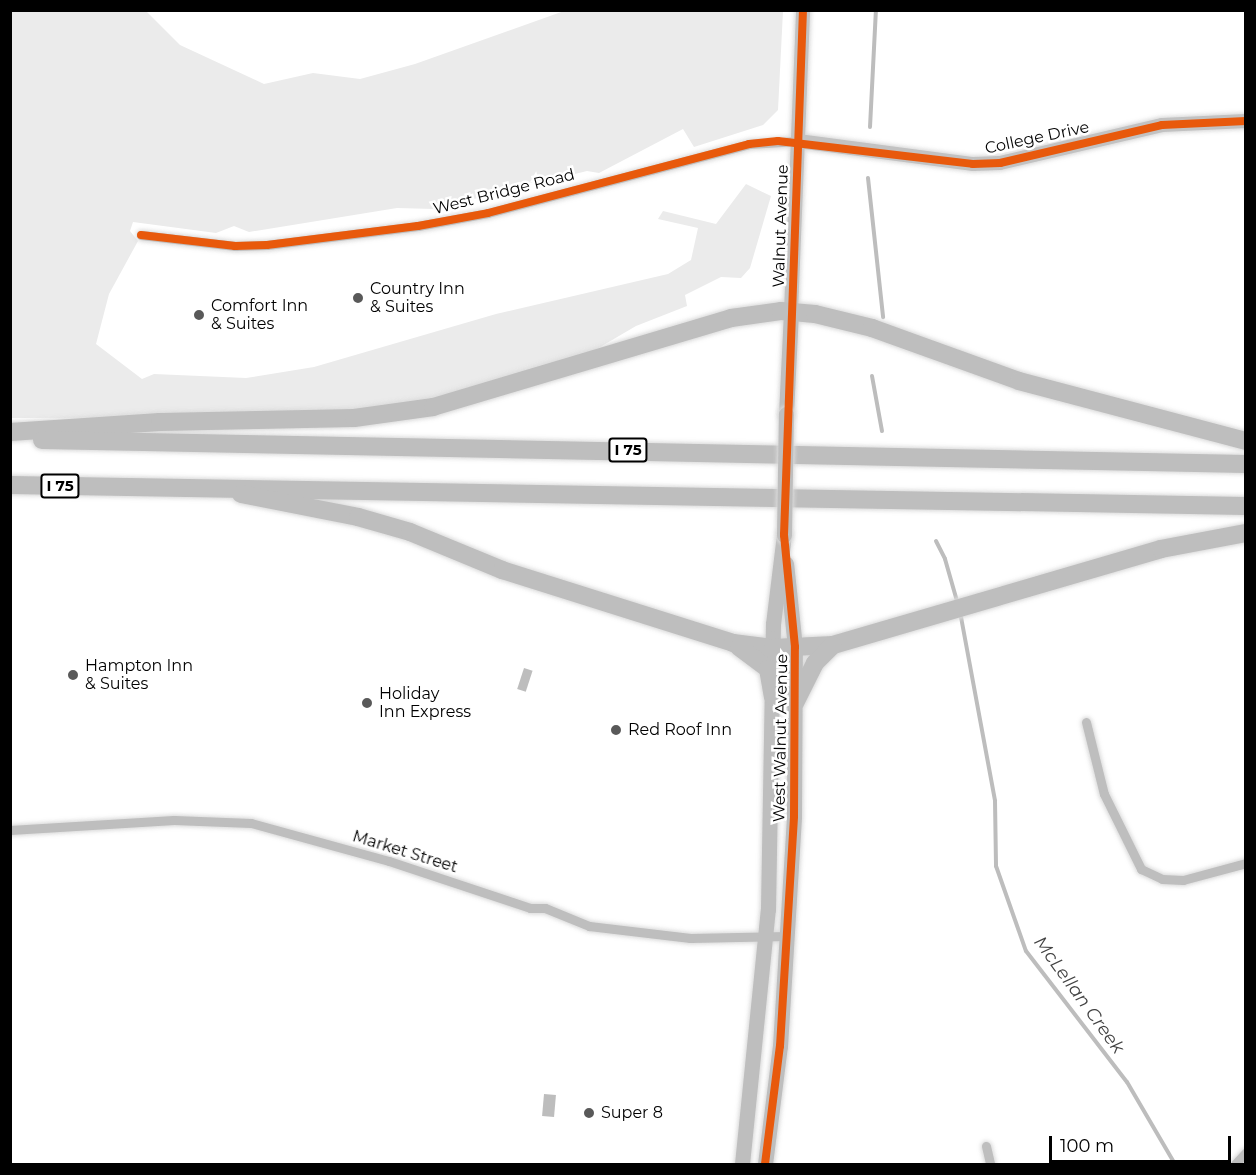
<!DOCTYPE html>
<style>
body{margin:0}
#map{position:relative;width:1256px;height:1175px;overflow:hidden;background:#fff;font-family:Montserrat,sans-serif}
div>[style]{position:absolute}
.green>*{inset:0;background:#ebebeb}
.water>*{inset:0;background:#bdbdbd;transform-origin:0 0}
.stream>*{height:4px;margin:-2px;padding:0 2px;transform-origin:2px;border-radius:2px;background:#bdbdbd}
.roads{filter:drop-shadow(0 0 2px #dbdbdb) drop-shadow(0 0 2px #dbdbdb)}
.street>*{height:9px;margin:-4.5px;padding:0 4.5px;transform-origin:4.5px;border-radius:4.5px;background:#bebebe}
.secondary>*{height:14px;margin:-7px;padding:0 7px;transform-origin:7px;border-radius:7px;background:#c2c2c2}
.primary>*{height:15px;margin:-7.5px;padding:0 7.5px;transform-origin:7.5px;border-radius:7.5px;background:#bebebe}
.highway>*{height:18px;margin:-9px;padding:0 9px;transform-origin:9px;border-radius:9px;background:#bebebe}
.bridges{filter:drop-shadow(0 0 2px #dbdbdb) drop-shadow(0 0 2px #dbdbdb)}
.primary-bridge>*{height:15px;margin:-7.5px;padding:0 7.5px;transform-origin:7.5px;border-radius:7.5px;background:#bebebe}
.cycleway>*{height:8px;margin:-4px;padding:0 4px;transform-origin:4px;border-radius:4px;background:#e8590c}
.dots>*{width:16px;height:16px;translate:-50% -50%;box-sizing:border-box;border:3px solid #fff;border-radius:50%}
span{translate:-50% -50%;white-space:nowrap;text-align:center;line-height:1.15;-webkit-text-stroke:5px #fff;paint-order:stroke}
.shield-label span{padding:2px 4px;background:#fff;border:2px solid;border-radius:4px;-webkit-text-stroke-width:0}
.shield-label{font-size:15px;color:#000;font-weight:700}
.street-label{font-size:16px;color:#000}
.poi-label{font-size:16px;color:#000}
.left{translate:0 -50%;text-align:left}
.water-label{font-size:18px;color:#424242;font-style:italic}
.frame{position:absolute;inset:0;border:12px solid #000;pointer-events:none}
.scale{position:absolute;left:1049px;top:1136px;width:182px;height:27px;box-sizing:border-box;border:3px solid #000;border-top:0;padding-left:8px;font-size:18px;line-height:21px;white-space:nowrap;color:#000;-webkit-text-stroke:4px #fff;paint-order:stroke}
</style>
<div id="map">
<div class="green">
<div style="clip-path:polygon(31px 10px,146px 11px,180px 45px,264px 84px,313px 73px,360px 79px,415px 64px,564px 11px,783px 11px,778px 110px,763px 125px,694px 147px,683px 129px,599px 173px,587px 171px,434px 209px,397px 208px,249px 232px,234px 226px,216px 233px,133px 222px,130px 231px,138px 241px,109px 294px,96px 344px,142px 379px,154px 374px,246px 378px,314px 367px,496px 314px,668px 274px,691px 260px,698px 228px,658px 219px,663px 211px,716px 224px,746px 184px,771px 196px,750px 268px,741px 278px,721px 277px,685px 295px,687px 306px,636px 326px,595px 350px,443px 401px,298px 417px,11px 418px,11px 12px)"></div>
</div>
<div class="water">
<div style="left:524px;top:668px;width:9px;height:22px;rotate:18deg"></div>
<div style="left:544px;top:1094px;width:12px;height:22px;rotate:5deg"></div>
</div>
<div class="stream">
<div style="left:870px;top:127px;width:117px;rotate:-87.1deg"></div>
<div style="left:868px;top:178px;width:140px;rotate:83.8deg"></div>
<div style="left:872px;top:376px;width:56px;rotate:79.7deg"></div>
<div style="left:936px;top:541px;width:20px;rotate:63deg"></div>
<div style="left:945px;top:559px;width:44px;rotate:74.1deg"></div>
<div style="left:961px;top:617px;width:187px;rotate:79.5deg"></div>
<div style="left:995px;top:801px;width:65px;rotate:89.1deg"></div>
<div style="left:996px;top:866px;width:90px;rotate:70.6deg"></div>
<div style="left:1026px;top:951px;width:165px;rotate:52.4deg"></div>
<div style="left:1127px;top:1082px;width:95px;rotate:59.7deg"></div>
</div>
<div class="roads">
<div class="street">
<div style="left:141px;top:235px;width:95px;rotate:6.7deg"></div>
<div style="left:235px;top:246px;width:32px;rotate:-2deg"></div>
<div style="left:267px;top:245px;width:152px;rotate:-7.2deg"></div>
<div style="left:418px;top:226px;width:71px;rotate:-10.5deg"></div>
<div style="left:488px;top:213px;width:270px;rotate:-14.8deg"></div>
<div style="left:749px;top:144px;width:49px;rotate:-3.5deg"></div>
<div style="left:1086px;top:722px;width:74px;rotate:76deg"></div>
<div style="left:1104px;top:794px;width:84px;rotate:63.7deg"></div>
<div style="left:1141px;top:869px;width:23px;rotate:25deg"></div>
<div style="left:1162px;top:879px;width:21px;rotate:3deg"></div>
<div style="left:1183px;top:880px;width:65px;rotate:-15.1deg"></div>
<div style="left:10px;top:830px;width:164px;rotate:-3.5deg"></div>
<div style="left:174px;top:820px;width:77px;rotate:2.2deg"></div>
<div style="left:251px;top:823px;width:143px;rotate:15.4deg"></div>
<div style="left:389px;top:861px;width:149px;rotate:18.4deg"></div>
<div style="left:530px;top:908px;width:15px"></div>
<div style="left:545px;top:908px;width:48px;rotate:22.2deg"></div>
<div style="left:589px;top:926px;width:102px;rotate:6.8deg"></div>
<div style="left:690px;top:938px;width:97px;rotate:-1.2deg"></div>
<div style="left:986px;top:1146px;width:18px;rotate:77deg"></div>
<div style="left:1235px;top:1164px;width:16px;rotate:-47deg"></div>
</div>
<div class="secondary">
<div style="left:798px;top:141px;width:177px;rotate:7.5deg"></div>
<div style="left:973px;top:164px;width:27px;rotate:-2deg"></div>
<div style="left:1000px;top:163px;width:166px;rotate:-13.2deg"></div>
<div style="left:1162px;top:125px;width:84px;rotate:-2.7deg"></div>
<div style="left:791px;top:312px;width:302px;rotate:-87.7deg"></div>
</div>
<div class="primary">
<div style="left:786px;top:414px;width:102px;rotate:-87.2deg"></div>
<div style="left:742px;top:1164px;width:256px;rotate:-84.2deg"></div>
<div style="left:768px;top:909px;width:285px;rotate:-89deg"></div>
<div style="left:773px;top:624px;width:90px;rotate:-83deg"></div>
<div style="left:765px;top:1164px;width:119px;rotate:-82.8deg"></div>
<div style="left:780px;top:1046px;width:230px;rotate:-86.5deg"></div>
<div style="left:794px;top:816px;width:169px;rotate:-89.7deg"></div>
<div style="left:795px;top:647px;width:84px;rotate:-96.1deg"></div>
</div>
<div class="highway">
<div style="left:10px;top:432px;width:150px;rotate:-3.8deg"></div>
<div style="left:160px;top:422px;width:194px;rotate:-1.2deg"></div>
<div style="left:354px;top:418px;width:80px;rotate:-7.9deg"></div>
<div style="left:433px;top:407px;width:311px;rotate:-16.6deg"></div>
<div style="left:731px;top:318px;width:50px;rotate:-8deg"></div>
<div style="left:781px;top:311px;width:34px;rotate:5deg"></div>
<div style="left:815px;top:314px;width:59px;rotate:13.8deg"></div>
<div style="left:872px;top:328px;width:156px;rotate:19.8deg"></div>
<div style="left:1019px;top:381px;width:235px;rotate:14.8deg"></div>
<div style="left:42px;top:440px;width:1204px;rotate:1.14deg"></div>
<div style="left:10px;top:485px;width:1236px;rotate:0.97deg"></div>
<div style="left:241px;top:494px;width:119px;rotate:11.1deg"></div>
<div style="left:358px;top:517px;width:54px;rotate:16.1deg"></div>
<div style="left:410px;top:532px;width:100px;rotate:22.4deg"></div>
<div style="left:502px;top:570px;width:242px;rotate:17.5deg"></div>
<div style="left:733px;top:643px;width:40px;rotate:7.1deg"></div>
<div style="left:773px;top:648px;width:60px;rotate:-2.9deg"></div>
<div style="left:833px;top:645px;width:342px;rotate:-16.3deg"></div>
<div style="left:1161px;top:549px;width:86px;rotate:-10.7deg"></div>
<div style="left:739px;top:647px;width:36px;rotate:37deg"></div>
<div style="left:768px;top:669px;width:28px;rotate:80deg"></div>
<div style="left:795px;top:703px;width:45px;rotate:-63.4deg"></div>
<div style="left:815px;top:663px;width:25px;rotate:-45deg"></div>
</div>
</div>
<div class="bridges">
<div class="primary-bridge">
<div style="left:784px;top:535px;width:121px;rotate:-89.1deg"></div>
</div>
</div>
<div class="cycleway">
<div style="left:141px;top:235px;width:95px;rotate:6.7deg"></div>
<div style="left:235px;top:246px;width:32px;rotate:-2deg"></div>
<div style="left:267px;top:245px;width:152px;rotate:-7.2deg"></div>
<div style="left:418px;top:226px;width:71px;rotate:-10.5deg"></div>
<div style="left:488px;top:213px;width:270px;rotate:-14.8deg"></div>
<div style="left:749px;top:144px;width:29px;rotate:-6deg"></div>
<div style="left:778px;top:141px;width:196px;rotate:6.7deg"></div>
<div style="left:973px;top:164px;width:27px;rotate:-2deg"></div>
<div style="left:1000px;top:163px;width:166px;rotate:-13.2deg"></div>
<div style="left:1162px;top:125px;width:84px;rotate:-2.7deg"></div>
<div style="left:765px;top:1164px;width:119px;rotate:-82.8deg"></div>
<div style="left:780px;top:1046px;width:230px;rotate:-86.5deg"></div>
<div style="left:794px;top:816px;width:169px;rotate:-89.7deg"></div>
<div style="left:795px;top:647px;width:113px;rotate:-95.6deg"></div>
<div style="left:784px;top:535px;width:525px;rotate:-87.93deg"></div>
</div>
<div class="dots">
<div style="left:358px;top:298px;background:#595959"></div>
<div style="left:199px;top:315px;background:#595959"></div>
<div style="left:73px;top:675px;background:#595959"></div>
<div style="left:367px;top:703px;background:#595959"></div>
<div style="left:616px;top:730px;background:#595959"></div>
<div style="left:589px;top:1113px;background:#595959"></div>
</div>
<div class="shield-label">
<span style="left:628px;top:450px">I 75</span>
<span style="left:60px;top:486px">I 75</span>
</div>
<div class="street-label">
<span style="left:1037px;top:138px;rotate:-12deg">College Drive</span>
<span style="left:504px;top:192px;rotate:-14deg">West Bridge Road</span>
<span style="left:781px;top:226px;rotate:-88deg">Walnut Avenue</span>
<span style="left:781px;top:738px;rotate:-89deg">West Walnut Avenue</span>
<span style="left:405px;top:852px;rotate:17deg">Market Street</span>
</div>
<div class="poi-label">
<span class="left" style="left:370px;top:298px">Country Inn<br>&amp; Suites</span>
<span class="left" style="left:211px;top:315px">Comfort Inn<br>&amp; Suites</span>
<span class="left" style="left:85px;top:675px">Hampton Inn<br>&amp; Suites</span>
<span class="left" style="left:379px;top:703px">Holiday<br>Inn Express</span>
<span class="left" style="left:628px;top:730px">Red Roof Inn</span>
<span class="left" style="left:601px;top:1113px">Super 8</span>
</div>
<div class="water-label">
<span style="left:1079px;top:995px;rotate:54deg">McLellan Creek</span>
</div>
<div class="frame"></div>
<div class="scale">100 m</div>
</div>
